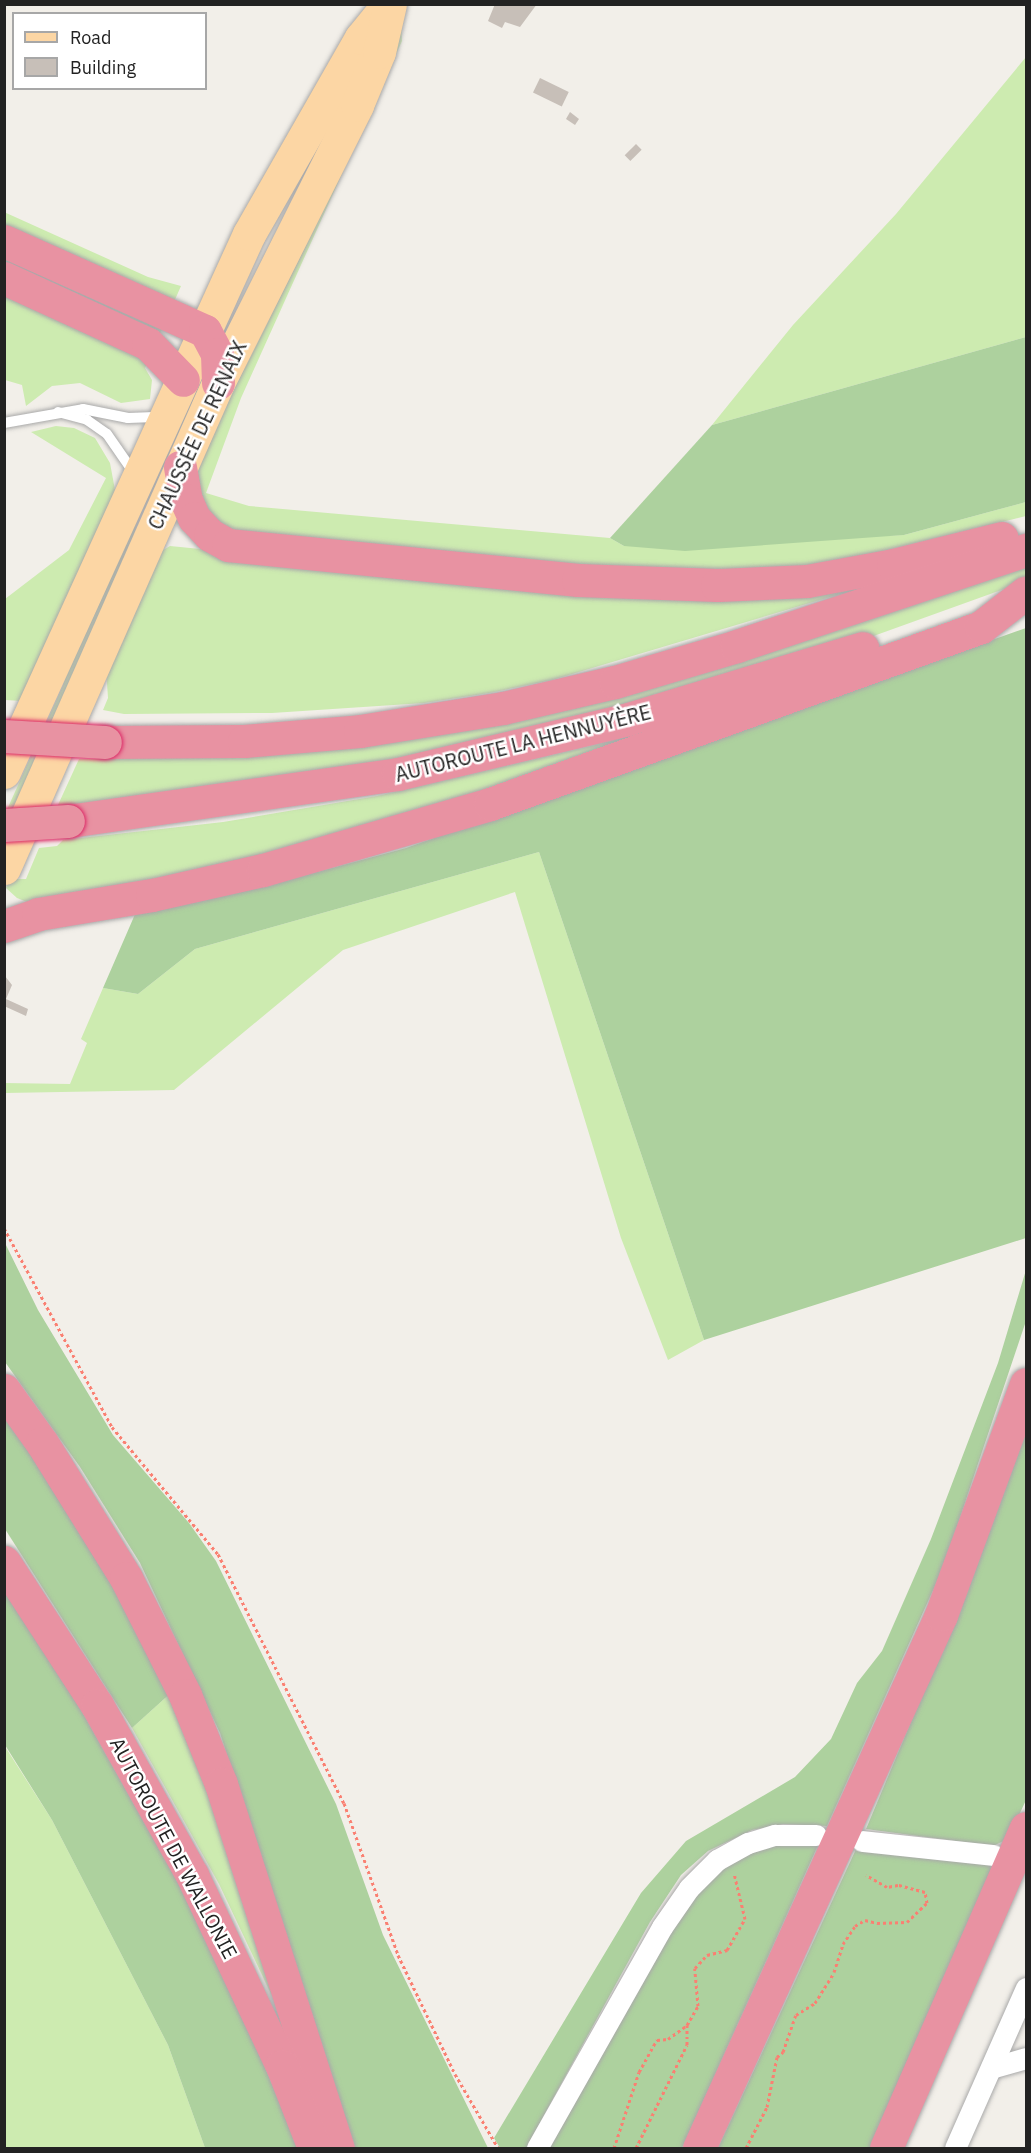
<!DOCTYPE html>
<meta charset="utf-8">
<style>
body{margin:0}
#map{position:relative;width:1031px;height:2153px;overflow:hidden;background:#f2efe9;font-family:"IBM Plex Sans",sans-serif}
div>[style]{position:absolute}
.grass>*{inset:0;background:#cdebb0}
.forest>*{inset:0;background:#add19e}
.building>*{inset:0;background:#c7bfb8;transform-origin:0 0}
.path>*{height:3px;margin-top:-1.5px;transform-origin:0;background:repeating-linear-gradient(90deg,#fa8072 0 3px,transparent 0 6px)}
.roads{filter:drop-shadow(0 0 2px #a9a9a9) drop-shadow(0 0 2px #a9a9a9)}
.service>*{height:10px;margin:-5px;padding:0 5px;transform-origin:5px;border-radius:5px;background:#fff}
.minor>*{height:21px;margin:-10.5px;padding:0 10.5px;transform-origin:10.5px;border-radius:10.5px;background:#fff}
.primary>*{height:33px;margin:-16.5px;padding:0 16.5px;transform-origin:16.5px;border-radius:16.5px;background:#fcd6a4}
.motorway>*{height:33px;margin:-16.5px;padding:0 16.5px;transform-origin:16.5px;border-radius:16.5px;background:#e892a2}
.bridges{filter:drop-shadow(0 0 2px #dc2a67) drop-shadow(0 0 2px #dc2a67)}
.motorway-bridge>*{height:33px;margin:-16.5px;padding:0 16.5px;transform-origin:16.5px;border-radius:16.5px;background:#e892a2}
span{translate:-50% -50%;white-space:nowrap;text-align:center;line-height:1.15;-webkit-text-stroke:5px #fff;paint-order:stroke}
.street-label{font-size:20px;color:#222}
.frame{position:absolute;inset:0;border:6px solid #222;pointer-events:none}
.legend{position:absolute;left:12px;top:12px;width:195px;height:78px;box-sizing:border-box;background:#fff;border:2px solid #a7a7a7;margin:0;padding:8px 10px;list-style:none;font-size:18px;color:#222}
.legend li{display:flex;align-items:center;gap:12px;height:30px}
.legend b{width:30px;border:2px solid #a7a7a7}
</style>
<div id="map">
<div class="grass">
<div style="clip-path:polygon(401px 26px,402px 41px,241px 398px,206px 493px,249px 506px,610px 538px,624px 546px,904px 535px,1026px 502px,1026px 516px,830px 564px,676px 573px,222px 532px,203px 518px,193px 479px)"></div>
<div style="clip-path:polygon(1026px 57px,1026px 337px,712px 425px,793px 325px,896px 214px)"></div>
<div style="clip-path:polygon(4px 212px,148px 277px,181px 286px,145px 368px,152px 380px,150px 399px,121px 403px,80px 383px,52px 386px,26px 406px,22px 385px,5px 380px)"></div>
<div style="clip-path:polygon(56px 426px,74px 428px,95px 438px,110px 463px,115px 490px,22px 701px,5px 700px,5px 599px,69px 550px,106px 478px,31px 432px)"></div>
<div style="clip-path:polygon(137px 516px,134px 537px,9px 840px,5px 814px,63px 686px,79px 629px)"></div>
<div style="clip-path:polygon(170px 546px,592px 588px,920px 570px,552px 680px,489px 693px,424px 703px,272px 713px,124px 714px,103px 710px,108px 698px,106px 669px,160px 552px)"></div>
<div style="clip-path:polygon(1026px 561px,1026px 581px,868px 638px,577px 723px,209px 796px,58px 805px,79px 759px,97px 759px,101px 753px,340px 744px)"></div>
<div style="clip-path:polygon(630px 737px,359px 838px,37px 906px,17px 898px,6px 888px,10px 879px,26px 879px,39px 848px,57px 846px,63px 840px,223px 822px,377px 796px)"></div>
<div style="clip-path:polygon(539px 852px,704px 1340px,668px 1360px,621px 1238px,515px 892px,343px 950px,174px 1090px,5px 1093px,4px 1083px,70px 1084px,87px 1043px,81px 1039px,103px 988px,138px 994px,195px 949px)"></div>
<div style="clip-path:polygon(173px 1691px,265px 1959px,272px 1996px,219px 1884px,132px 1728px)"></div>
<div style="clip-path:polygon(4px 1745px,52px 1820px,168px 2045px,205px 2148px,5px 2148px)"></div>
</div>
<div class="forest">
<div style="clip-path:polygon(1026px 337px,1026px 502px,904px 535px,685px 551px,624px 546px,610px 538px,712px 425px)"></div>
<div style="clip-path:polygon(1026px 628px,1026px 1238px,704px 1340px,539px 852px,195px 949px,138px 994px,103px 988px,136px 912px,250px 890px,406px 848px)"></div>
<div style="clip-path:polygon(4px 1241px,38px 1310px,113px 1435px,189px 1523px,216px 1561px,336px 1804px,383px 1935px,488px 2148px,354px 2148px,220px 1733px,140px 1563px,80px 1467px,5px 1362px)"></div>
<div style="clip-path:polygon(1026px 1270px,1026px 1321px,943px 1568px,827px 1826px,783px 1824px,752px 1830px,708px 1851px,681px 1875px,650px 1922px,526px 2148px,500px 2148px,494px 2138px,641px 1893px,686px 1841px,795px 1777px,831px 1739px,857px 1683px,882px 1651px,931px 1539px,998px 1363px)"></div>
<div style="clip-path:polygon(4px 1413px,84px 1527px,173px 1691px,132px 1728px,5px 1529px)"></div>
<div style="clip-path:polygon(1026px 1432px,1026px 1800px,1008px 1839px,993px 1846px,866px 1829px,966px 1591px)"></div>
<div style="clip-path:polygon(4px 1586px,44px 1644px,213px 1945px,299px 2148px,205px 2148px,168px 2045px,52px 1820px,5px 1745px)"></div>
<div style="clip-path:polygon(776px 1843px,819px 1843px,682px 2148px,544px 2148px,682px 1902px,707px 1872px)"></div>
<div style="clip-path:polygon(857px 1847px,988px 1861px,993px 1873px,873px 2148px,718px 2148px)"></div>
</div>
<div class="building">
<div style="clip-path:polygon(495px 4px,537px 4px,520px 27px,505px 22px,502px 28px,488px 21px)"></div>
<div style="left:540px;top:78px;width:32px;height:16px;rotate:26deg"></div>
<div style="clip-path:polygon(570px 112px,579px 119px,575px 125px,566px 119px)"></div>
<div style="left:636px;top:144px;width:8px;height:16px;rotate:45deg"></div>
<div style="clip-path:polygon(5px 976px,12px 985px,6px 999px,28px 1009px,26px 1016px,4px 1006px)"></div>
</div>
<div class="path">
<div style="left:4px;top:1228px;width:226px;rotate:61.5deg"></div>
<div style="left:112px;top:1427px;width:165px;rotate:50.2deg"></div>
<div style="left:218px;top:1554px;width:279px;rotate:63.2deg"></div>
<div style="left:344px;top:1803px;width:161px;rotate:70.4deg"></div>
<div style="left:398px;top:1955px;width:132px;rotate:64.4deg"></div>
<div style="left:455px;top:2074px;width:86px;rotate:59.8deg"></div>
<div style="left:614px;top:2148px;width:80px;rotate:-71.8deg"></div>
<div style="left:639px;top:2072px;width:37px;rotate:-61deg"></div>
<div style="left:657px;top:2040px;width:11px;rotate:-5deg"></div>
<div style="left:668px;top:2039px;width:24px;rotate:-36deg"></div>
<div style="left:687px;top:2025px;width:22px;rotate:-60deg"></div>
<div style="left:698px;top:2006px;width:38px;rotate:-95deg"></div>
<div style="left:695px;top:1968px;width:18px;rotate:-47deg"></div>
<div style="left:707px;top:1955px;width:21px;rotate:-14deg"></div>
<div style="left:727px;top:1950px;width:36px;rotate:-60deg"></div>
<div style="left:745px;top:1919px;width:47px;rotate:-103.4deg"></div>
<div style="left:636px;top:2148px;width:115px;rotate:-63.7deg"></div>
<div style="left:687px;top:2045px;width:20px;rotate:-90deg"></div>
<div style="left:746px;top:2148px;width:46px;rotate:-62.9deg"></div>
<div style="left:767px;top:2107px;width:51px;rotate:-78.7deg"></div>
<div style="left:777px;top:2057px;width:8px;rotate:-40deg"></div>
<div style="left:783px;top:2052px;width:39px;rotate:-71deg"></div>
<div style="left:796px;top:2015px;width:22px;rotate:-32deg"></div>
<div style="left:815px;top:2003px;width:36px;rotate:-58deg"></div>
<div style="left:834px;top:1972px;width:29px;rotate:-72deg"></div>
<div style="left:843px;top:1944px;width:22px;rotate:-56deg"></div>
<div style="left:855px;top:1926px;width:12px;rotate:-31deg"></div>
<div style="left:865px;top:1920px;width:12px;rotate:14deg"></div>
<div style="left:877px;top:1923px;width:30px;rotate:-2deg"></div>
<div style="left:907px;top:1922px;width:28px;rotate:-44deg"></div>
<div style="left:927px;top:1903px;width:11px;rotate:-100deg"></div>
<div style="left:925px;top:1892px;width:28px;rotate:-165deg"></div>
<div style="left:898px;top:1885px;width:11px;rotate:170deg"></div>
<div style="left:887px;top:1887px;width:24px;rotate:-150deg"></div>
</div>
<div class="roads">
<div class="service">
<div style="left:58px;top:412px;width:30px;rotate:15deg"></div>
<div style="left:87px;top:420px;width:24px;rotate:35deg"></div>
<div style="left:107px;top:434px;width:47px;rotate:55.3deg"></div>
<div style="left:4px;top:423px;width:80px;rotate:-10deg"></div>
<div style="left:83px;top:409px;width:46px;rotate:11.3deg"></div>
<div style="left:128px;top:418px;width:33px;rotate:-2deg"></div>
</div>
<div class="minor">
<div style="left:862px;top:1841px;width:132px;rotate:6.1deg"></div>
<div style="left:991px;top:2068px;width:36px;rotate:-16deg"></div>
<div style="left:537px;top:2148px;width:254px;rotate:-60.5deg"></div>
<div style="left:662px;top:1927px;width:47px;rotate:-55.3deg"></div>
<div style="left:689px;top:1888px;width:40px;rotate:-45deg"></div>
<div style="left:717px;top:1860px;width:35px;rotate:-29deg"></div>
<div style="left:748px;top:1843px;width:28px;rotate:-17deg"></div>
<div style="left:775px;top:1835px;width:41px"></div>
<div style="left:955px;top:2148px;width:175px;rotate:-66.1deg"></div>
</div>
<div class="primary">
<div style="left:4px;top:772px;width:591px;rotate:-65.52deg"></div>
<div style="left:249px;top:234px;width:226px;rotate:-60.3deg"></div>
<div style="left:361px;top:38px;width:32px;rotate:-51deg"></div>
<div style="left:4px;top:868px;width:530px;rotate:-66.19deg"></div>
<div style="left:218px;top:383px;width:311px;rotate:-63.4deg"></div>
<div style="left:357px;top:105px;width:57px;rotate:-67.5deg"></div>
<div style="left:379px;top:52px;width:49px;rotate:-77.1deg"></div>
</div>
<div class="motorway">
<div style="left:4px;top:241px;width:220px;rotate:24.1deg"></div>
<div style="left:205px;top:331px;width:26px;rotate:62deg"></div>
<div style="left:217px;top:354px;width:29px;rotate:88deg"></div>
<div style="left:4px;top:278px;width:158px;rotate:24.6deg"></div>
<div style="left:148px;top:344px;width:50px;rotate:45.8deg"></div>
<div style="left:180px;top:467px;width:34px;rotate:80deg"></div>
<div style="left:186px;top:500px;width:20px;rotate:66deg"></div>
<div style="left:194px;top:518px;width:23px;rotate:47deg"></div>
<div style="left:210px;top:535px;width:21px;rotate:29deg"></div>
<div style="left:228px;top:545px;width:352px;rotate:5.7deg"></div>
<div style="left:578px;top:580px;width:139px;rotate:2.1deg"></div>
<div style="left:717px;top:585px;width:90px;rotate:-2.5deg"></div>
<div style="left:807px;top:581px;width:87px;rotate:-10.5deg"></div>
<div style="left:893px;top:565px;width:112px;rotate:-13.9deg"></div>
<div style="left:105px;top:742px;width:139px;rotate:-0.4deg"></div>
<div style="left:244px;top:741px;width:116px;rotate:-4.9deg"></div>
<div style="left:360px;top:731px;width:145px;rotate:-9.1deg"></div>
<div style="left:503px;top:708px;width:115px;rotate:-13.1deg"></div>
<div style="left:615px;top:682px;width:127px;rotate:-16.4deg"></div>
<div style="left:737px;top:646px;width:305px;rotate:-18.4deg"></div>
<div style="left:68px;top:821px;width:333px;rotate:-8.1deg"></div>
<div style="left:398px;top:774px;width:236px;rotate:-13.4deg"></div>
<div style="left:628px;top:719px;width:245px;rotate:-16.8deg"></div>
<div style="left:4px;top:926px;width:36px;rotate:-19deg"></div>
<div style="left:38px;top:914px;width:116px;rotate:-9.5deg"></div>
<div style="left:152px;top:895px;width:114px;rotate:-12.7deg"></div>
<div style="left:263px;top:870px;width:236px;rotate:-16.2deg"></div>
<div style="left:490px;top:804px;width:522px;rotate:-19.82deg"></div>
<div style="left:981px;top:627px;width:56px;rotate:-37.7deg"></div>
<div style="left:4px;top:1390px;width:65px;rotate:54.4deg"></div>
<div style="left:42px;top:1443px;width:159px;rotate:58.1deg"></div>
<div style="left:126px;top:1578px;width:131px;rotate:63.2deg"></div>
<div style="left:185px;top:1695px;width:96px;rotate:68deg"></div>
<div style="left:221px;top:1784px;width:382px;rotate:72.2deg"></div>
<div style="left:4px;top:1562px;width:171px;rotate:57deg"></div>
<div style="left:97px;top:1705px;width:195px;rotate:60.8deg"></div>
<div style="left:192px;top:1875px;width:211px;rotate:64.8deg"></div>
<div style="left:282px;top:2066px;width:88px;rotate:68.7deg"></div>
<div style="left:699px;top:2148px;width:585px;rotate:-65.58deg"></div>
<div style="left:941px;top:1615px;width:246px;rotate:-69.8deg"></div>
<div style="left:886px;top:2148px;width:349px;rotate:-66.4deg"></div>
</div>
</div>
<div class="bridges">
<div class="motorway-bridge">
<div style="left:4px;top:736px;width:101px;rotate:3.4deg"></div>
<div style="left:4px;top:825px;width:64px;rotate:-3.6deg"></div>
</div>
</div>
<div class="street-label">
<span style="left:197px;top:435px;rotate:-65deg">CHAUSSÉE DE RENAIX</span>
<span style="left:523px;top:743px;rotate:-14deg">AUTOROUTE LA HENNUYÈRE</span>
<span style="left:174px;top:1848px;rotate:62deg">AUTOROUTE DE WALLONIE</span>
</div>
<div class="frame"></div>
<ul class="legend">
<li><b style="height:8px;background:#fcd6a4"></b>Road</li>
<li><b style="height:16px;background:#c7bfb8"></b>Building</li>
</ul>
</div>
